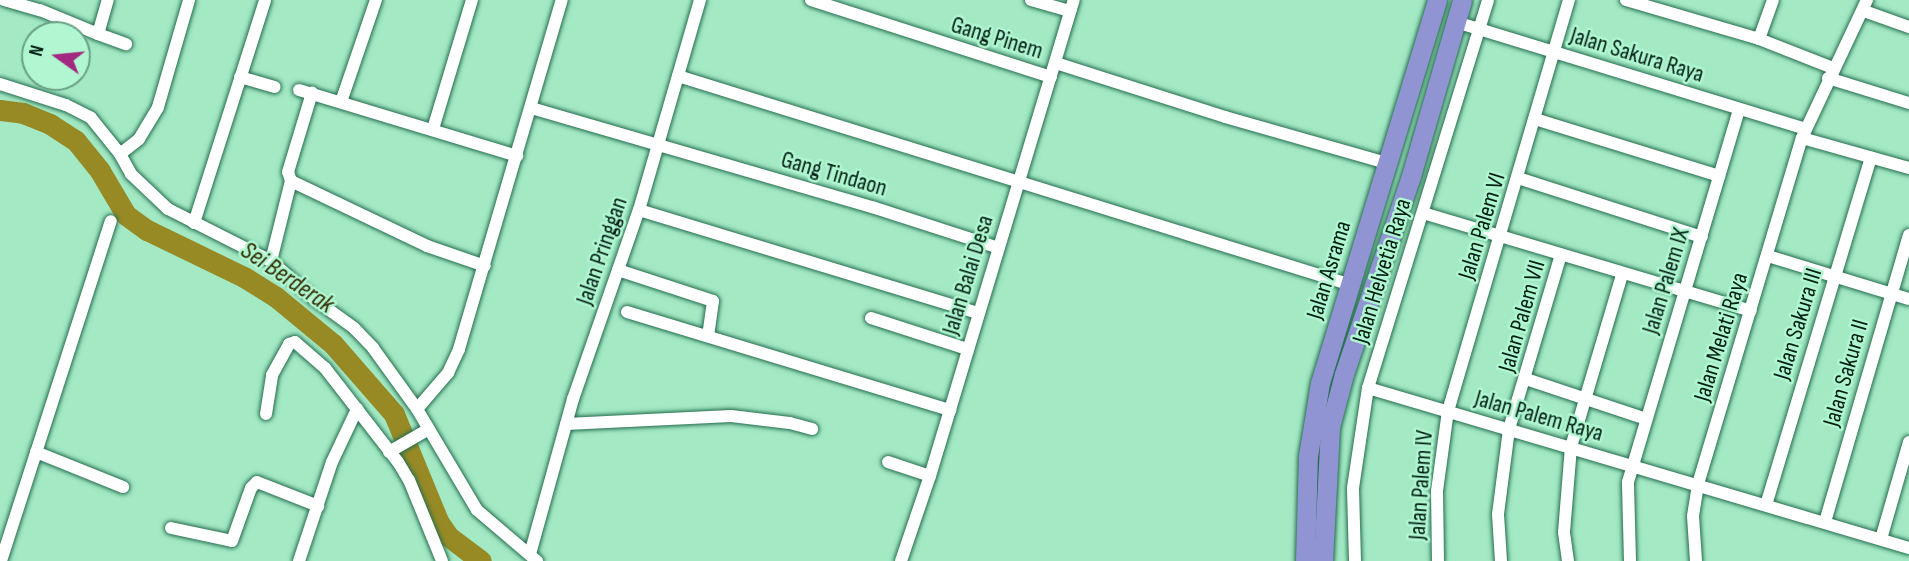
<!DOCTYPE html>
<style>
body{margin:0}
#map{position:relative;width:1909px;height:561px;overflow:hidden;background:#a2e9c4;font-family:"Sofia Sans Condensed",sans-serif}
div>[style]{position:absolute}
.river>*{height:21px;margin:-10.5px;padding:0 10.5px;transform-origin:10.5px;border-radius:10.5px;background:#978a25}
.roads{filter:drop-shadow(0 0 2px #256d4e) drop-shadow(0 0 2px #256d4e)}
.minor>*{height:12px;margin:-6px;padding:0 6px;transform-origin:6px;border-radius:6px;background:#fff}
.highway>*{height:19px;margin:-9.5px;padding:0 9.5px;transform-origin:9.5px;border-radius:9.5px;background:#9194d2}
span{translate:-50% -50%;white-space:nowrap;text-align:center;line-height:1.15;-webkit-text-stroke:5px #aff6d1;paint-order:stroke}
.street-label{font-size:24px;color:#021f13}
.water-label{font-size:26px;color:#352f04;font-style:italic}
.north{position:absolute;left:21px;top:21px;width:70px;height:70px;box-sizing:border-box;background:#aff6d1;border:2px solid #6aa085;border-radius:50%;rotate:285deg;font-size:19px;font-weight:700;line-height:28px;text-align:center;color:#021f13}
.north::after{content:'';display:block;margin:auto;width:24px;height:32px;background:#a22980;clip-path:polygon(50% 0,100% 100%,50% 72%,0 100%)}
</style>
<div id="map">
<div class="river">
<div style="left:0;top:110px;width:23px;rotate:7deg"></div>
<div style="left:23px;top:113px;width:29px;rotate:22deg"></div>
<div style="left:50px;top:124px;width:31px;rotate:33deg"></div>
<div style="left:76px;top:141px;width:38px;rotate:51deg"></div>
<div style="left:100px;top:171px;width:51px;rotate:59.4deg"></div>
<div style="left:126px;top:215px;width:26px;rotate:36deg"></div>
<div style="left:147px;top:230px;width:108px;rotate:25.9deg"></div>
<div style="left:244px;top:277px;width:38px;rotate:32deg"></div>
<div style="left:276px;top:297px;width:74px;rotate:39.5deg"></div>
<div style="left:333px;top:344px;width:93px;rotate:48.9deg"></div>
<div style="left:394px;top:414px;width:116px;rotate:67.6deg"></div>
<div style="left:438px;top:521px;width:18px;rotate:56deg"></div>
<div style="left:448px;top:536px;width:41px;rotate:37.1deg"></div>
</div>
<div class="roads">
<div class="minor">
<div style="left:4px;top:0;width:37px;rotate:16deg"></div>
<div style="left:40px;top:10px;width:63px;rotate:22.5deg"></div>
<div style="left:98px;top:34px;width:35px;rotate:-74deg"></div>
<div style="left:811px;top:0;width:252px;rotate:17.8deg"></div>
<div style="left:1031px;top:0;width:41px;rotate:15.8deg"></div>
<div style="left:1626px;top:0;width:139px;rotate:16.3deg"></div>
<div style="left:1759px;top:39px;width:79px;rotate:21.4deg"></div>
<div style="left:1864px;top:11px;width:48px;rotate:19.6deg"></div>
<div style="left:1456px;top:22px;width:365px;rotate:17deg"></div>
<div style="left:98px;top:34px;width:30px;rotate:20deg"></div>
<div style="left:1759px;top:39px;width:41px;rotate:-70.3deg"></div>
<div style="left:1056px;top:63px;width:177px;rotate:17.7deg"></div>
<div style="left:1225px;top:117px;width:167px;rotate:15.9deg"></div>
<div style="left:678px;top:76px;width:705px;rotate:17.25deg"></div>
<div style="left:240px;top:77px;width:36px;rotate:16deg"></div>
<div style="left:1828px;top:78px;width:85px;rotate:17.2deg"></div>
<div style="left:0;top:84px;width:69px;rotate:17.7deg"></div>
<div style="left:66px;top:105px;width:28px;rotate:27deg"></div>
<div style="left:91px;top:118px;width:46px;rotate:51.1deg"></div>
<div style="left:120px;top:154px;width:23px;rotate:61deg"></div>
<div style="left:131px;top:174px;width:51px;rotate:43.4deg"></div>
<div style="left:168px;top:209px;width:115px;rotate:26.8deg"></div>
<div style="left:271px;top:261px;width:57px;rotate:41.5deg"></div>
<div style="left:314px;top:299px;width:49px;rotate:35.9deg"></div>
<div style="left:354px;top:328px;width:28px;rotate:46deg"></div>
<div style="left:373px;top:348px;width:75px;rotate:54.2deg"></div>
<div style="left:417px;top:409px;width:117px;rotate:59.3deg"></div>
<div style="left:477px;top:510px;width:79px;rotate:40.4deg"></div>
<div style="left:299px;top:90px;width:228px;rotate:16.8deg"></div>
<div style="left:341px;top:102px;width:108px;rotate:-71.1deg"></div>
<div style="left:531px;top:108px;width:355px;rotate:16.2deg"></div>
<div style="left:872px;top:207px;width:133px;rotate:17.9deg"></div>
<div style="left:1535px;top:119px;width:193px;rotate:17.2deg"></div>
<div style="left:433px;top:129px;width:135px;rotate:-73.2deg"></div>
<div style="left:1802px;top:138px;width:111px;rotate:15.7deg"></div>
<div style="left:120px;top:154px;width:24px;rotate:-38deg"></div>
<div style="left:139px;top:139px;width:37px;rotate:-59deg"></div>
<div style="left:158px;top:107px;width:111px;rotate:-73.8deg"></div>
<div style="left:1518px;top:178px;width:193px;rotate:17.8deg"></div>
<div style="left:291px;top:181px;width:151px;rotate:25.5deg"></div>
<div style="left:427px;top:246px;width:61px;rotate:19deg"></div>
<div style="left:639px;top:210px;width:355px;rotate:16.9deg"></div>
<div style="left:1423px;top:213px;width:342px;rotate:16.6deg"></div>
<div style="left:194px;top:223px;width:234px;rotate:-72.3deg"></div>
<div style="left:1768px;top:256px;width:147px;rotate:17deg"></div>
<div style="left:271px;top:261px;width:82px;rotate:-76deg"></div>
<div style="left:291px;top:181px;width:9px;rotate:-108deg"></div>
<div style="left:288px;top:172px;width:83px;rotate:-73.1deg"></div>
<div style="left:618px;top:270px;width:100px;rotate:18.1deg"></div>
<div style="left:713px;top:301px;width:35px;rotate:98deg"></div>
<div style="left:627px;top:312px;width:338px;rotate:16.9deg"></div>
<div style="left:871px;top:318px;width:101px;rotate:17.9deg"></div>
<div style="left:1526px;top:379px;width:126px;rotate:18.4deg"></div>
<div style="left:1368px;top:388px;width:564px;rotate:16.48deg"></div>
<div style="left:417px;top:409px;width:48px;rotate:-49.3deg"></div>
<div style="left:448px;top:373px;width:26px;rotate:-65deg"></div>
<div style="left:459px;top:349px;width:364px;rotate:-73.6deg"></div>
<div style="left:266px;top:414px;width:39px;rotate:-81deg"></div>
<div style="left:272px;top:375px;width:35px;rotate:-61deg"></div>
<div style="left:289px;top:344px;width:6px;rotate:-18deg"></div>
<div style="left:295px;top:342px;width:40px;rotate:41deg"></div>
<div style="left:325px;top:368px;width:119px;rotate:52.2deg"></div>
<div style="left:398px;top:462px;width:21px;rotate:59deg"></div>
<div style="left:409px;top:480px;width:87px;rotate:67.8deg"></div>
<div style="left:566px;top:424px;width:165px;rotate:-2.8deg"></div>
<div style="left:731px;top:416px;width:59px;rotate:6.8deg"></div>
<div style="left:790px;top:423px;width:23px;rotate:15deg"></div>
<div style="left:36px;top:452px;width:94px;rotate:21.9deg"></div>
<div style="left:389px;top:452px;width:46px;rotate:-29.9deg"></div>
<div style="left:888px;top:462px;width:44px;rotate:18.4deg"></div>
<div style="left:1766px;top:505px;width:363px;rotate:-73.2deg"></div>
<div style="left:1825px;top:522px;width:299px;rotate:-73.7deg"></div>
<div style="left:171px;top:528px;width:62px;rotate:12deg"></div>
<div style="left:232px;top:541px;width:56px;rotate:-70.3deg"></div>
<div style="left:251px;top:488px;width:8px;rotate:-45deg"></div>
<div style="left:257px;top:482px;width:66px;rotate:21.5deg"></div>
<div style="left:1881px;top:539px;width:101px;rotate:-73.9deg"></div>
<div style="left:530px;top:554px;width:161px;rotate:-74.5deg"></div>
<div style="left:573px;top:399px;width:200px;rotate:-70.8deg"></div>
<div style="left:639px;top:210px;width:219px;rotate:-73.8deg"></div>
<div style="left:1px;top:561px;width:357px;rotate:-72.1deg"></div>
<div style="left:299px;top:561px;width:104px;rotate:-71.6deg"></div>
<div style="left:332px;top:462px;width:59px;rotate:-64.7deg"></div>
<div style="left:901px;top:561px;width:90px;rotate:-71.2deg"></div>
<div style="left:930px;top:476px;width:497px;rotate:-73.2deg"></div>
<div style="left:1355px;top:561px;width:73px;rotate:-91.6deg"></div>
<div style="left:1353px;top:488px;width:101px;rotate:-81.5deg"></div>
<div style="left:1368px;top:388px;width:406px;rotate:-72.8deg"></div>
<div style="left:1438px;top:561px;width:70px;rotate:-90.8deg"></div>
<div style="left:1437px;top:491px;width:81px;rotate:-82.2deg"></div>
<div style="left:1448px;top:411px;width:428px;rotate:-73.6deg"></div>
<div style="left:1501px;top:561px;width:47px;rotate:-93.7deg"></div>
<div style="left:1498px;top:514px;width:86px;rotate:-82.6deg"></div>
<div style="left:1509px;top:429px;width:182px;rotate:-73.4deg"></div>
<div style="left:1568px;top:561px;width:29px;rotate:-98deg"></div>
<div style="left:1564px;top:532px;width:85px;rotate:-85.3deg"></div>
<div style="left:1571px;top:447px;width:179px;rotate:-73.5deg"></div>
<div style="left:1630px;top:561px;width:79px;rotate:-91.5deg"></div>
<div style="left:1628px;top:482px;width:389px;rotate:-73.4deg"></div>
<div style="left:1696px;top:561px;width:45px;rotate:-93.8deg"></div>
<div style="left:1693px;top:516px;width:32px;rotate:-81deg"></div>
<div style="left:1698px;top:484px;width:361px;rotate:-73.3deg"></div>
<div style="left:1802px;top:138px;width:153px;rotate:-64.8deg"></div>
</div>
<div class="highway">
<div style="left:1305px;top:561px;width:105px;rotate:-88.4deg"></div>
<div style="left:1308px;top:456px;width:74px;rotate:-80.7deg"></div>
<div style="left:1320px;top:383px;width:400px;rotate:-73deg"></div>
<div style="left:1323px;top:561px;width:134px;rotate:-87deg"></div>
<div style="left:1330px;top:427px;width:55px;rotate:-75.2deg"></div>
<div style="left:1344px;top:374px;width:209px;rotate:-71.3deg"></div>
<div style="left:1411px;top:176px;width:183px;rotate:-73.8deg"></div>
</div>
</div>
<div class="street-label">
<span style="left:997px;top:38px;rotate:17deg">Gang Pinem</span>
<span style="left:1637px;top:55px;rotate:17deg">Jalan Sakura Raya</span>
<span style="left:834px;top:174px;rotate:16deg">Gang Tindaon</span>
<span style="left:1482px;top:226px;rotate:-73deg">Jalan Palem VI</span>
<span style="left:602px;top:251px;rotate:-71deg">Jalan Pringgan</span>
<span style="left:1329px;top:270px;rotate:-73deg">Jalan Asrama</span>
<span style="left:1382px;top:271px;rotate:-73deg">Jalan Helvetia Raya</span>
<span style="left:968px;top:275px;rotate:-73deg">Jalan Balai Desa</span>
<span style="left:1666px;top:281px;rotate:-73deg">Jalan Palem IX</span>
<span style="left:1522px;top:316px;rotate:-74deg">Jalan Palem VII</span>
<span style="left:1798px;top:324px;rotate:-73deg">Jalan Sakura III</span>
<span style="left:1721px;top:337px;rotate:-73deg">Jalan Melati Raya</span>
<span style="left:1846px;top:373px;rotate:-74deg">Jalan Sakura II</span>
<span style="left:1539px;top:416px;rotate:16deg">Jalan Palem Raya</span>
<span style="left:1421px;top:485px;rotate:-86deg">Jalan Palem IV</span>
</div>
<div class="water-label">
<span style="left:287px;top:278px;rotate:34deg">Sei Berderak</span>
</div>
<div class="north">N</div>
</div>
